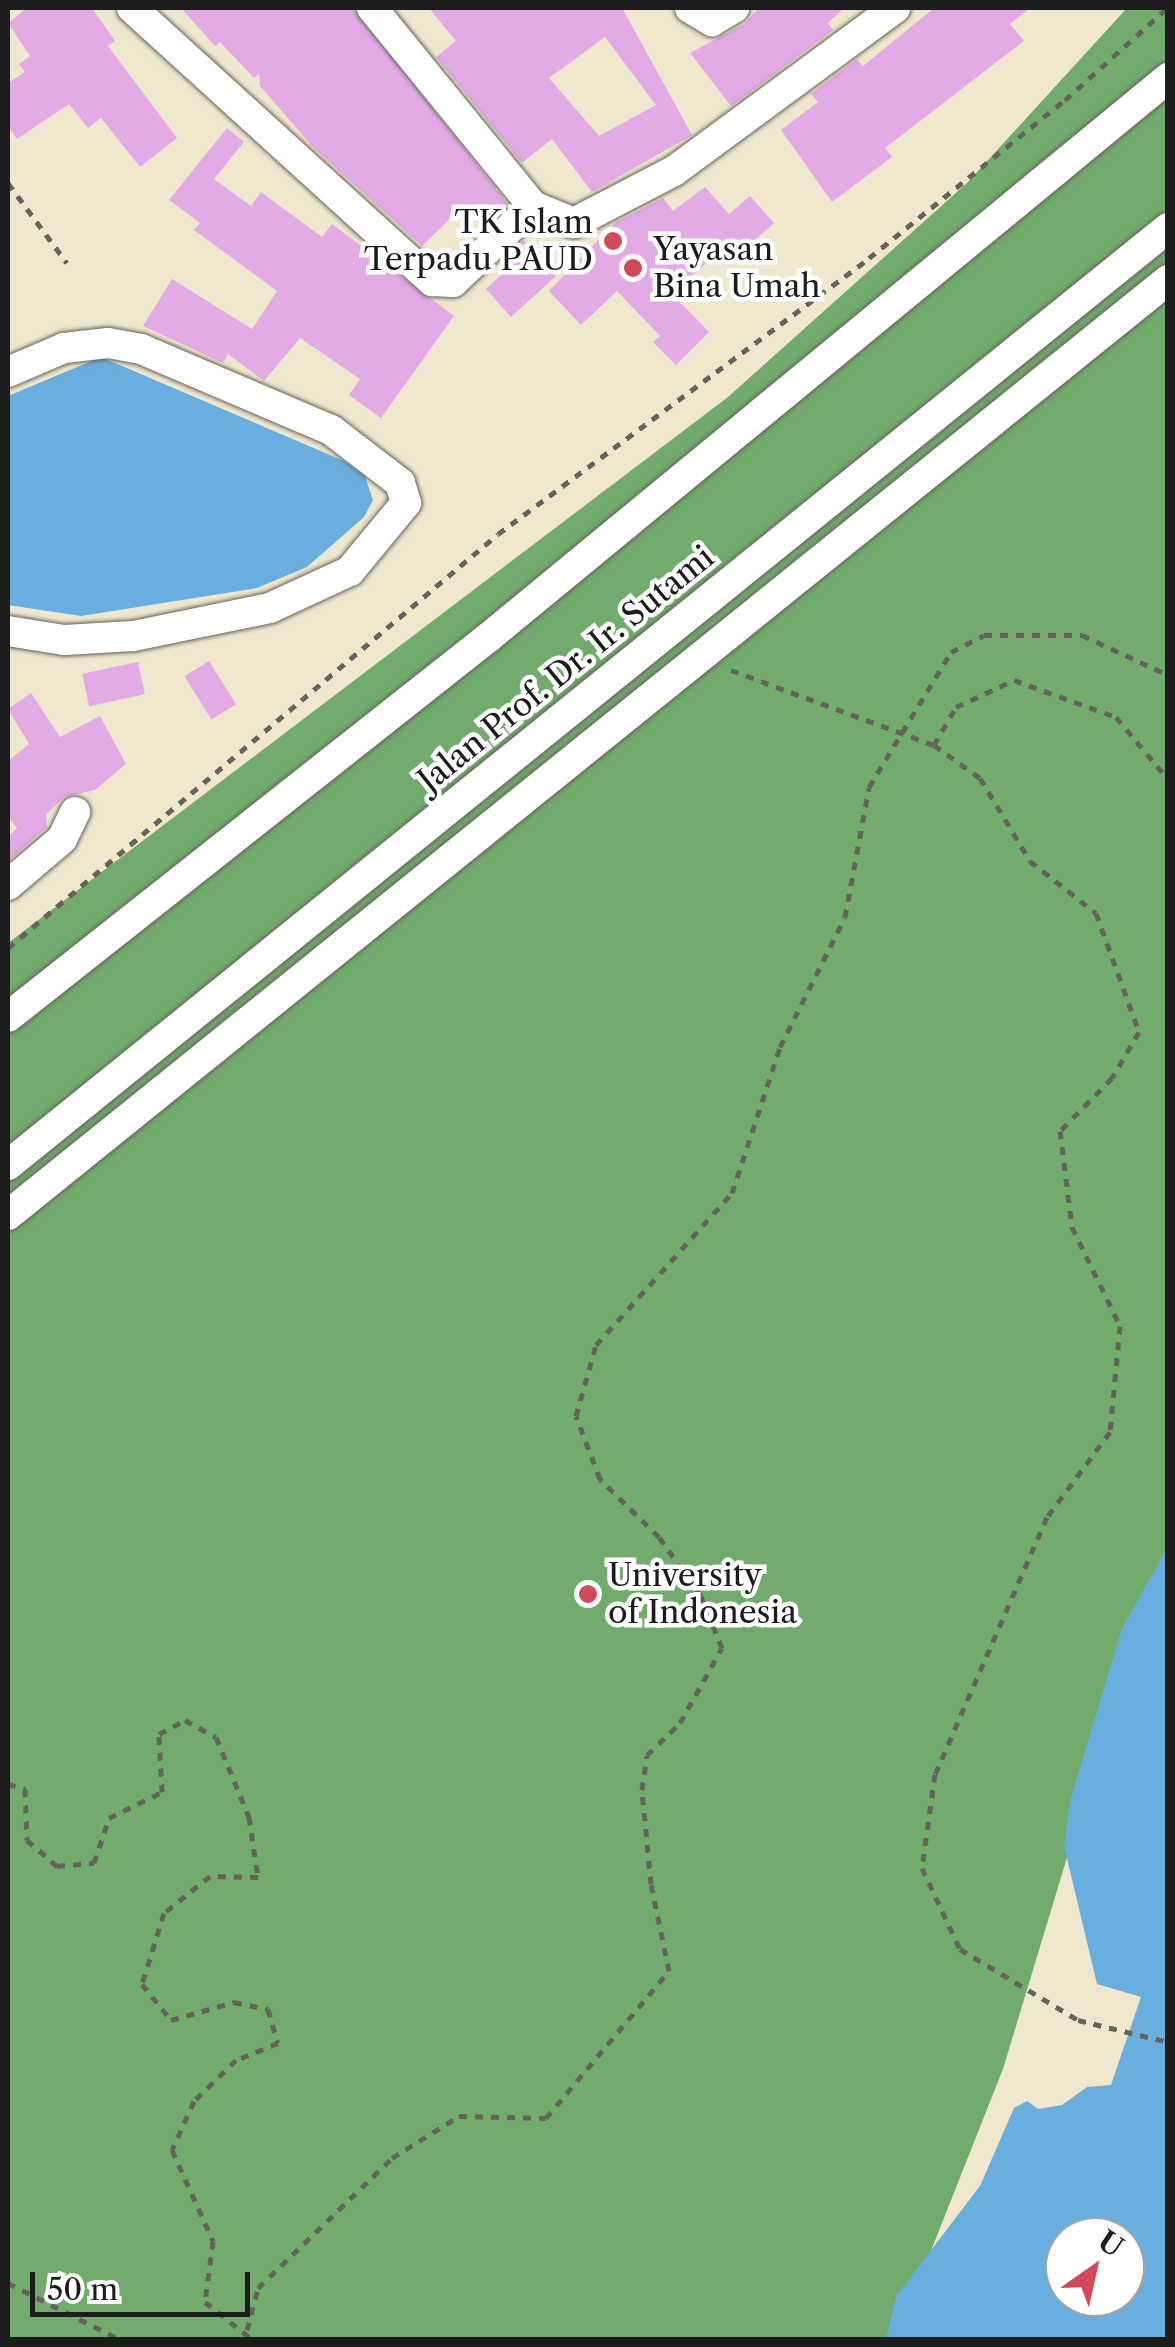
<!DOCTYPE html>
<style>
body{margin:0}
#map{position:relative;width:1175px;height:2347px;overflow:hidden;background:#f0e8ce;font-family:"Libre Caslon Text",serif}
div>[style]{position:absolute}
.forest>*{inset:0;background:#71ac6d}
.water>*{inset:0;background:#68afdf}
.building>*{inset:0;background:#e2abe5;transform-origin:0 0}
.path>*{height:5px;margin-top:-2.5px;transform-origin:0;background:repeating-linear-gradient(90deg,#66635a 0 8px,transparent 0 16px)}
.roads{filter:drop-shadow(0 0 2px #66635a) drop-shadow(0 0 2px #66635a)}
.minor>*{height:30px;margin:-15px;padding:0 15px;transform-origin:15px;border-radius:15px;background:#fff}
.dots>*{width:28px;height:28px;translate:-50% -50%;box-sizing:border-box;border:5px solid #fff;border-radius:50%}
span{translate:-50% -50%;white-space:nowrap;text-align:center;line-height:1.15;-webkit-text-stroke:9px #fff;paint-order:stroke}
.poi-label{font-size:32px;color:#1c1c1c}
.right{translate:-100% -50%;text-align:right}
.left{translate:0 -50%;text-align:left}
.street-label{font-size:32px;color:#1c1c1c}
.frame{position:absolute;inset:0;border:10px solid #1c1c1c;pointer-events:none}
.north{position:absolute;left:1045px;top:2217px;width:100px;height:100px;box-sizing:border-box;background:#fff;border:2px solid #a4a4a4;border-radius:50%;rotate:34deg;font-size:28px;font-weight:700;line-height:40px;text-align:center;color:#1c1c1c}
.north::after{content:'';display:block;margin:auto;width:35px;height:45px;background:#d1495b;clip-path:polygon(50% 0,100% 100%,50% 72%,0 100%)}
.scale{position:absolute;left:30px;top:2272px;width:220px;height:45px;box-sizing:border-box;border:5px solid #1c1c1c;border-top:0;padding-left:12px;font-size:30px;line-height:35px;white-space:nowrap;color:#1c1c1c;-webkit-text-stroke:8px #fff;paint-order:stroke}
</style>
<div id="map">
<div class="forest">
<div style="clip-path:polygon(1127px 8px,1167px 8px,1167px 1592px,1141px 1613px,1003px 2069px,896px 2339px,8px 2340px,8px 943px,728px 397px,967px 183px)"></div>
</div>
<div class="water">
<div style="clip-path:polygon(101px 357px,344px 461px,365px 476px,373px 500px,364px 517px,307px 567px,257px 588px,81px 616px,8px 605px,8px 396px)"></div>
<div style="clip-path:polygon(evenodd,1167px 1548px,1167px 2339px,886px 2339px,896px 2296px,980px 2186px,1014px 2108px,1027px 2101px,1038px 2109px,1062px 2105px,1087px 2087px,1111px 2085px,1141px 1997px,1097px 1984px,1064px 1846px,1070px 1801px,1122px 1628px,1167px 1548px,1065px 2237px,1125px 2237px,1125px 2297px,1065px 2297px,1065px 2237px)"></div>
</div>
<div class="building">
<div style="clip-path:polygon(27px 8px,92px 8px,115px 41px,108px 46px,177px 138px,140px 167px,101px 118px,88px 128px,69px 104px,17px 139px,8px 126px,8px 83px,25px 72px,19px 64px,30px 56px,8px 23px)"></div>
<div style="clip-path:polygon(181px 8px,354px 8px,508px 204px,483px 228px,463px 206px,422px 246px,313px 147px,260px 86px,259px 74px,254px 78px,220px 42px,215px 46px)"></div>
<div style="clip-path:polygon(evenodd,429px 8px,622px 8px,692px 135px,592px 192px,552px 139px,522px 163px,436px 57px,456px 41px,429px 8px,605px 37px,656px 105px,599px 136px,549px 78px,605px 37px)"></div>
<div style="clip-path:polygon(759px 8px,844px 8px,828px 23px,833px 30px,731px 106px,690px 53px,744px 24px)"></div>
<div style="clip-path:polygon(934px 8px,1030px 8px,1010px 24px,1024px 41px,885px 148px,892px 157px,832px 202px,781px 130px,818px 102px,811px 94px,857px 59px,863px 66px)"></div>
<div style="clip-path:polygon(227px 128px,244px 142px,214px 179px,251px 206px,261px 192px,322px 237px,332px 224px,454px 316px,381px 418px,349px 395px,360px 379px,300px 338px,264px 381px,228px 354px,223px 363px,143px 326px,172px 279px,252px 329px,277px 291px,194px 230px,200px 223px,169px 200px)"></div>
<div style="clip-path:polygon(705px 187px,729px 214px,750px 196px,774px 223px,737px 256px,728px 245px,671px 293px,709px 332px,676px 365px,653px 342px,660px 336px,617px 291px,581px 325px,549px 291px,615px 223px,663px 198px,673px 211px)"></div>
<div style="clip-path:polygon(524px 241px,556px 276px,511px 317px,486px 289px,514px 263px,508px 256px)"></div>
<div style="left:209px;top:661px;width:51px;height:29px;rotate:58deg"></div>
<div style="left:138px;top:662px;width:33px;height:57px;rotate:78deg"></div>
<div style="clip-path:polygon(31px 693px,60px 737px,100px 716px,126px 764px,95px 790px,64px 797px,46px 815px,47px 827px,8px 861px,8px 837px,17px 828px,8px 817px,8px 761px,29px 744px,8px 709px)"></div>
</div>
<div class="path">
<div style="left:8px;top:183px;width:99px;rotate:53.6deg"></div>
<div style="left:731px;top:670px;width:216px;rotate:20.3deg"></div>
<div style="left:934px;top:745px;width:57px;rotate:35.7deg"></div>
<div style="left:980px;top:778px;width:97px;rotate:58.9deg"></div>
<div style="left:1030px;top:861px;width:84px;rotate:38.2deg"></div>
<div style="left:1096px;top:913px;width:127px;rotate:70.1deg"></div>
<div style="left:1139px;top:1032px;width:53px;rotate:120.4deg"></div>
<div style="left:1112px;top:1078px;width:74px;rotate:134.5deg"></div>
<div style="left:1060px;top:1131px;width:97px;rotate:82.9deg"></div>
<div style="left:1072px;top:1227px;width:110px;rotate:64.1deg"></div>
<div style="left:1120px;top:1326px;width:106px;rotate:95.4deg"></div>
<div style="left:1110px;top:1432px;width:106px;rotate:126.5deg"></div>
<div style="left:1047px;top:1517px;width:280px;rotate:113.5deg"></div>
<div style="left:935px;top:1774px;width:95px;rotate:97.9deg"></div>
<div style="left:922px;top:1868px;width:89px;rotate:64.9deg"></div>
<div style="left:960px;top:1949px;width:138px;rotate:31deg"></div>
<div style="left:1078px;top:2020px;width:93px;rotate:13.7deg"></div>
<div style="left:934px;top:745px;width:44px;rotate:-59.9deg"></div>
<div style="left:956px;top:707px;width:64px;rotate:-25deg"></div>
<div style="left:1014px;top:680px;width:109px;rotate:19.9deg"></div>
<div style="left:1116px;top:717px;width:81px;rotate:50deg"></div>
<div style="left:8px;top:948px;width:641px;rotate:-40.19deg"></div>
<div style="left:498px;top:534px;width:462px;rotate:-36.6deg"></div>
<div style="left:869px;top:258px;width:252px;rotate:-38.9deg"></div>
<div style="left:1065px;top:100px;width:137px;rotate:-42deg"></div>
<div style="left:8px;top:1784px;width:18px;rotate:16deg"></div>
<div style="left:25px;top:1789px;width:51px;rotate:87.8deg"></div>
<div style="left:27px;top:1840px;width:40px;rotate:41deg"></div>
<div style="left:57px;top:1866px;width:37px;rotate:-5deg"></div>
<div style="left:94px;top:1863px;width:47px;rotate:-71.6deg"></div>
<div style="left:109px;top:1818px;width:59px;rotate:-26.1deg"></div>
<div style="left:162px;top:1792px;width:58px;rotate:-93deg"></div>
<div style="left:159px;top:1734px;width:30px;rotate:-28deg"></div>
<div style="left:185px;top:1720px;width:35px;rotate:29deg"></div>
<div style="left:216px;top:1737px;width:87px;rotate:67.6deg"></div>
<div style="left:249px;top:1817px;width:61px;rotate:81.5deg"></div>
<div style="left:258px;top:1877px;width:48px;rotate:-178.8deg"></div>
<div style="left:210px;top:1876px;width:59px;rotate:141.2deg"></div>
<div style="left:164px;top:1913px;width:74px;rotate:107.2deg"></div>
<div style="left:142px;top:1984px;width:46px;rotate:51.1deg"></div>
<div style="left:171px;top:2020px;width:66px;rotate:-15.9deg"></div>
<div style="left:234px;top:2002px;width:35px;rotate:12deg"></div>
<div style="left:268px;top:2009px;width:35px;rotate:74deg"></div>
<div style="left:278px;top:2043px;width:45px;rotate:158deg"></div>
<div style="left:236px;top:2060px;width:59px;rotate:135.7deg"></div>
<div style="left:194px;top:2101px;width:54px;rotate:114.2deg"></div>
<div style="left:172px;top:2150px;width:100px;rotate:65.7deg"></div>
<div style="left:213px;top:2241px;width:62px;rotate:97.5deg"></div>
<div style="left:205px;top:2302px;width:61px;rotate:38.4deg"></div>
<div style="left:8px;top:2283px;width:127px;rotate:26.8deg"></div>
<div style="left:247px;top:2330px;width:43px;rotate:-75.3deg"></div>
<div style="left:258px;top:2288px;width:187px;rotate:-44.1deg"></div>
<div style="left:392px;top:2158px;width:79px;rotate:-32.1deg"></div>
<div style="left:459px;top:2116px;width:87px;rotate:1.3deg"></div>
<div style="left:546px;top:2118px;width:192px;rotate:-50.1deg"></div>
<div style="left:669px;top:1971px;width:89px;rotate:-101.7deg"></div>
<div style="left:651px;top:1884px;width:94px;rotate:-95.5deg"></div>
<div style="left:642px;top:1790px;width:35px;rotate:-82deg"></div>
<div style="left:647px;top:1755px;width:46px;rotate:-44.1deg"></div>
<div style="left:680px;top:1723px;width:86px;rotate:-60.8deg"></div>
<div style="left:722px;top:1648px;width:56px;rotate:-112deg"></div>
<div style="left:701px;top:1596px;width:72px;rotate:-125.4deg"></div>
<div style="left:659px;top:1537px;width:83px;rotate:-135.5deg"></div>
<div style="left:600px;top:1479px;width:67px;rotate:-110.9deg"></div>
<div style="left:576px;top:1416px;width:74px;rotate:-74.3deg"></div>
<div style="left:596px;top:1345px;width:204px;rotate:-48.2deg"></div>
<div style="left:732px;top:1193px;width:154px;rotate:-71.8deg"></div>
<div style="left:780px;top:1047px;width:145px;rotate:-63.4deg"></div>
<div style="left:845px;top:917px;width:132px;rotate:-79.5deg"></div>
<div style="left:869px;top:787px;width:158px;rotate:-58.7deg"></div>
<div style="left:951px;top:652px;width:37px;rotate:-27deg"></div>
<div style="left:984px;top:635px;width:98px"></div>
<div style="left:1082px;top:635px;width:95px;rotate:24.9deg"></div>
</div>
<div class="roads">
<div class="minor">
<div style="left:132px;top:8px;width:406px;rotate:42.3deg"></div>
<div style="left:432px;top:281px;width:21px;rotate:3deg"></div>
<div style="left:453px;top:282px;width:110px;rotate:-43.5deg"></div>
<div style="left:372px;top:8px;width:255px;rotate:50.9deg"></div>
<div style="left:533px;top:206px;width:44px;rotate:22.5deg"></div>
<div style="left:574px;top:223px;width:113px;rotate:-27.5deg"></div>
<div style="left:674px;top:171px;width:275px;rotate:-36.4deg"></div>
<div style="left:690px;top:8px;width:26px;rotate:31deg"></div>
<div style="left:712px;top:21px;width:26px;rotate:-31deg"></div>
<div style="left:8px;top:372px;width:61px;rotate:-23.2deg"></div>
<div style="left:64px;top:348px;width:44px;rotate:-6.5deg"></div>
<div style="left:108px;top:343px;width:34px;rotate:10deg"></div>
<div style="left:141px;top:349px;width:207px;rotate:23.1deg"></div>
<div style="left:331px;top:430px;width:87px;rotate:37.5deg"></div>
<div style="left:400px;top:483px;width:21px;rotate:73deg"></div>
<div style="left:406px;top:503px;width:88px;rotate:129.5deg"></div>
<div style="left:350px;top:571px;width:88px;rotate:155.2deg"></div>
<div style="left:270px;top:608px;width:140px;rotate:168.4deg"></div>
<div style="left:133px;top:636px;width:69px;rotate:176.7deg"></div>
<div style="left:64px;top:640px;width:57px;rotate:-170.9deg"></div>
<div style="left:8px;top:885px;width:71px;rotate:-40.4deg"></div>
<div style="left:62px;top:839px;width:30px;rotate:-64deg"></div>
<div style="left:8px;top:1017px;width:613px;rotate:-38.31deg"></div>
<div style="left:489px;top:637px;width:880px;rotate:-39.46deg"></div>
<div style="left:8px;top:1165px;width:1491px;rotate:-38.93deg"></div>
<div style="left:8px;top:1215px;width:1490px;rotate:-38.87deg"></div>
</div>
</div>
<div class="dots">
<div style="left:613px;top:241px;background:#d1495b"></div>
<div style="left:633px;top:268px;background:#d1495b"></div>
<div style="left:588px;top:1594px;background:#d1495b"></div>
</div>
<div class="poi-label">
<span class="right" style="left:593px;top:241px">TK Islam<br>Terpadu PAUD</span>
<span class="left" style="left:653px;top:268px">Yayasan<br>Bina Umah</span>
<span class="left" style="left:608px;top:1594px">University<br>of Indonesia</span>
</div>
<div class="street-label">
<span style="left:566px;top:669px;rotate:-39deg">Jalan Prof. Dr. Ir. Sutami</span>
</div>
<div class="frame"></div>
<div class="north">U</div>
<div class="scale">50 m</div>
</div>
